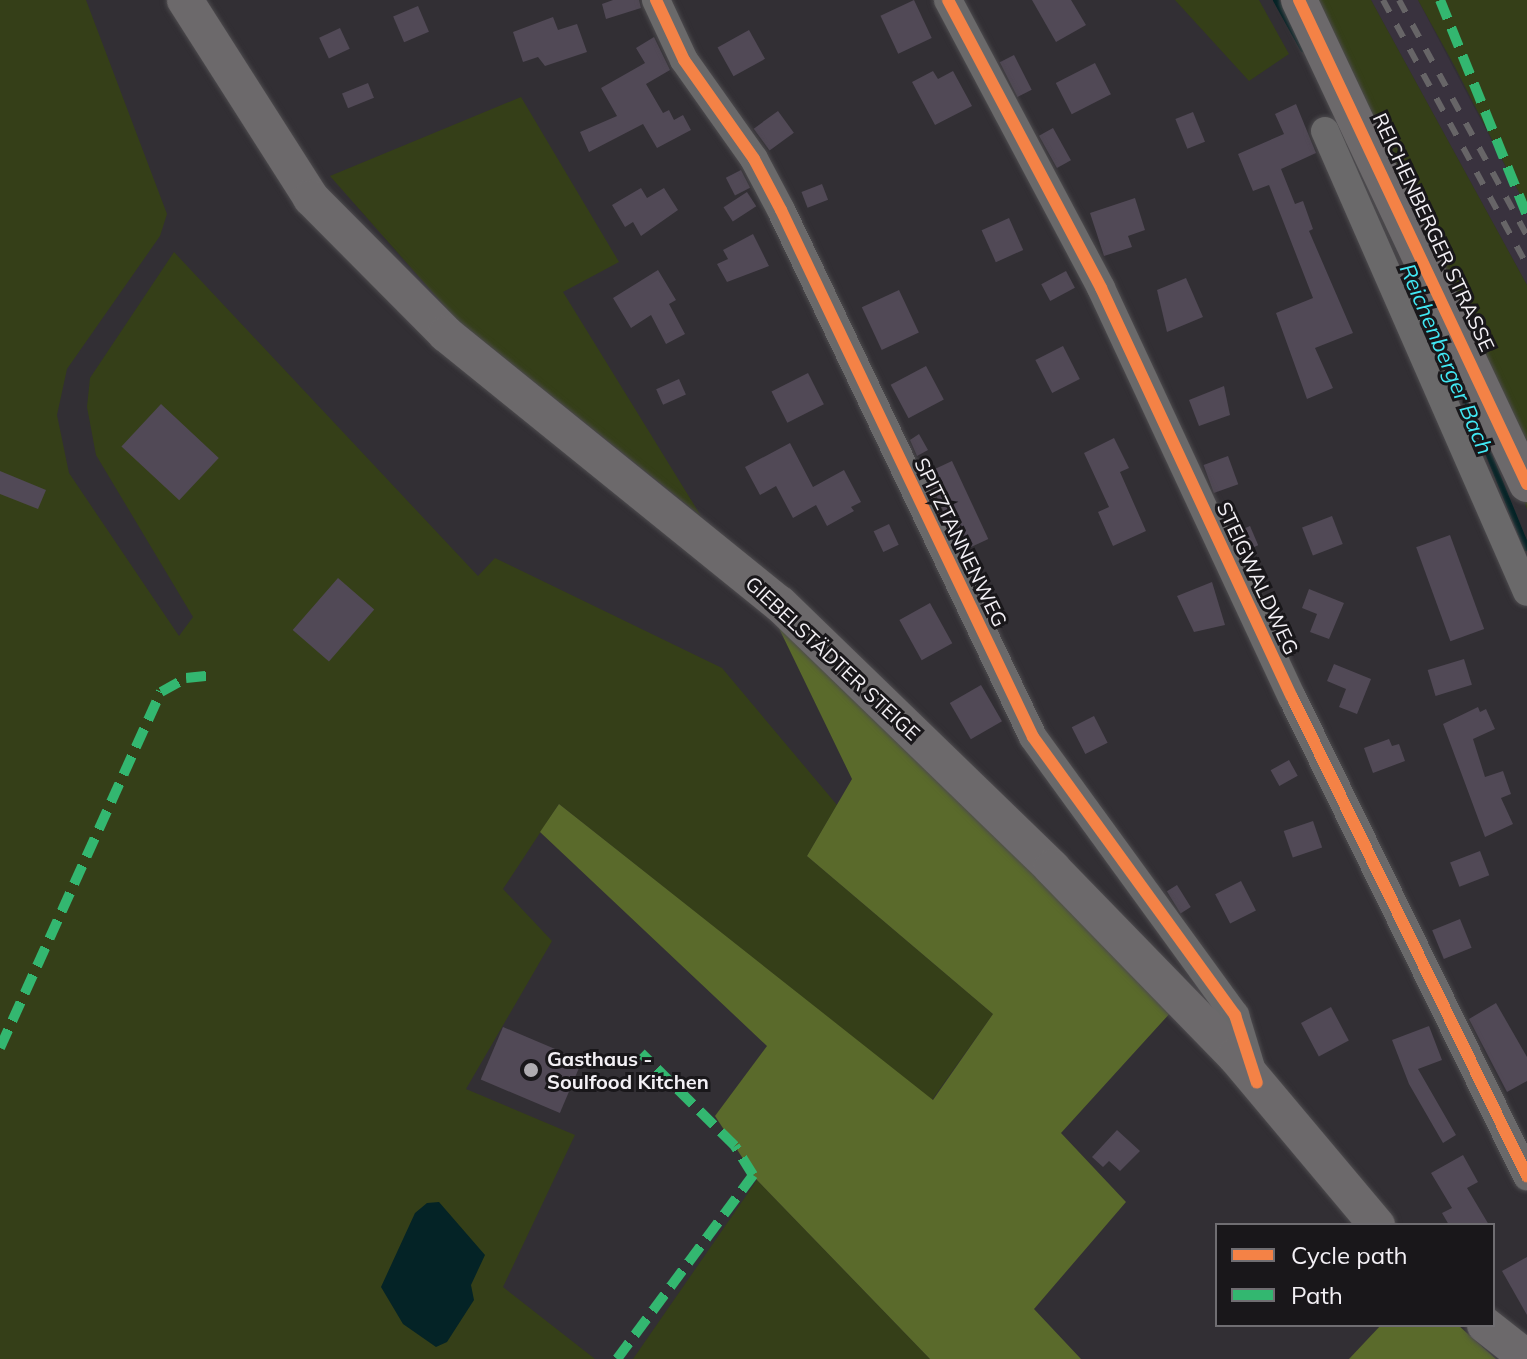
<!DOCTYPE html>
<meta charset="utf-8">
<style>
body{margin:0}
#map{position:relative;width:1527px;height:1359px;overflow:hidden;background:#322f34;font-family:Mulish,sans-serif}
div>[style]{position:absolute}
.built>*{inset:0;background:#39323e}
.green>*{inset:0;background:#353f18}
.forest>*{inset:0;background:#5a6a2b}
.water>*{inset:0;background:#042326}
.stream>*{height:6px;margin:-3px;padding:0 3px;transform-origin:3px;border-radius:3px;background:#042326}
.building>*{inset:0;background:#514956;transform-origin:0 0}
.roads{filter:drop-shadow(0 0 2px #4d4b4e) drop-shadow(0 0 2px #4d4b4e)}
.minor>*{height:28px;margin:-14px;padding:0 14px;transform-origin:14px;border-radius:14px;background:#6a696a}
.major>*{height:36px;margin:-18px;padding:0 18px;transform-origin:18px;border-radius:18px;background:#6c696b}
.rail>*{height:6px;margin-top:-3px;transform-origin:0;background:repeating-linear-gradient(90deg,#676567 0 14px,transparent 0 28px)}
.quiet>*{height:10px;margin-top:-5px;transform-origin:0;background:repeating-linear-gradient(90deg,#33b770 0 20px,transparent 0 30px)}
.cycleway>*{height:12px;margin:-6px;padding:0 6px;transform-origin:6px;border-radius:6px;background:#f48246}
.dots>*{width:22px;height:22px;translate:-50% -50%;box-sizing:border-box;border:4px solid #19171a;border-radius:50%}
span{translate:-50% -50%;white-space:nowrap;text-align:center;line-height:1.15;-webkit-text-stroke:6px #19171a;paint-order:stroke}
.street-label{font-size:20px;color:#f3f0f5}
.poi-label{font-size:20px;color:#f3f0f5;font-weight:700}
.left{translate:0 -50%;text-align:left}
.water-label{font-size:22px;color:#41e8f4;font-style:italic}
.legend{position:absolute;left:1215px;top:1223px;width:280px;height:104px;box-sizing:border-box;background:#19171a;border:2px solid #706e72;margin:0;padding:10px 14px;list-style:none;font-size:24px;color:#f3f0f5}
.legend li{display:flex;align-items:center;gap:16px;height:40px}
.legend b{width:40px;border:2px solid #706e72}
</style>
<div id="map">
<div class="built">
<div style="clip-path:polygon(1371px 0,1418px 0,1527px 208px,1527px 285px)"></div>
</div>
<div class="green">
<div style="clip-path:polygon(0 0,86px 0,167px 214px,160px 236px,67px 369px,57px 415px,69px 473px,179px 636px,193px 617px,96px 455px,87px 407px,90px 378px,174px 252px,478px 576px,495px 558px,722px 668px,837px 805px,807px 856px,993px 1014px,932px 1100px,559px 804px,503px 889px,552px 941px,466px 1089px,575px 1135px,503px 1287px,595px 1359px,0 1359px)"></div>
<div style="clip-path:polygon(1175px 0,1259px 0,1289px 54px,1249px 81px)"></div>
<div style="clip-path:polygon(1316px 0,1371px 0,1527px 285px,1527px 509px)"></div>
<div style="clip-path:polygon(1418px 0,1527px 0,1527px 208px,1454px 65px)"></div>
<div style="clip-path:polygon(521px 97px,619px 262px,563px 292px,701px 516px,457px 320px,330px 176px)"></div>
<div style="clip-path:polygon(757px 1180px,930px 1359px,633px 1359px)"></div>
</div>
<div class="forest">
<div style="clip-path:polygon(774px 618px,1172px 1011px,1061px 1133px,1126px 1202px,1034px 1309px,1081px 1359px,930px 1359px,757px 1180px,715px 1116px,767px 1046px,540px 832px,559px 804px,933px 1100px,993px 1014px,807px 856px,852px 779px)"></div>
<div style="clip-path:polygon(1381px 1325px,1458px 1325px,1496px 1359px,1349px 1359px)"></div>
</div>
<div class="water">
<div style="clip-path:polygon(439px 1202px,485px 1255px,471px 1285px,474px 1300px,447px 1342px,436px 1347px,403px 1324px,381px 1287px,415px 1213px,427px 1203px)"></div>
</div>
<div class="stream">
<div style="left:1276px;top:0;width:56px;rotate:61.1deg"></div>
<div style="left:1462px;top:389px;width:172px;rotate:67.8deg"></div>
</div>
<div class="building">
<div style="clip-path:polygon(613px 0,639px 0,641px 8px,606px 19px,602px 4px)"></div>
<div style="left:914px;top:0;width:42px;height:37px;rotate:65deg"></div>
<div style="clip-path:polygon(1032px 0,1071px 0,1086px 25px,1056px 42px)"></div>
<div style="left:418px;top:6px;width:28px;height:27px;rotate:67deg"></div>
<div style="clip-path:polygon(553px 17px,558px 30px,577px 24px,587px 52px,545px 66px,538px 57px,523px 62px,513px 32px)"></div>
<div style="left:340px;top:28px;width:23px;height:23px;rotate:65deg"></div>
<div style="left:749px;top:30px;width:33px;height:36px;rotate:61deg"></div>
<div style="clip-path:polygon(654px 37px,670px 70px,646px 84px,663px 113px,669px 110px,674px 120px,683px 115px,691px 130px,657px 148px,643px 124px,589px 152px,580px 132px,617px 116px,601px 88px,645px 63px,636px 48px)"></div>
<div style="left:1014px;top:55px;width:39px;height:16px;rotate:63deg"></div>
<div style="left:1095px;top:63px;width:35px;height:44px;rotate:63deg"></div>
<div style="clip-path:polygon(933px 71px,938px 79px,953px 71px,972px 106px,935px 125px,912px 82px)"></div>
<div style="left:368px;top:83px;width:16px;height:28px;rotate:68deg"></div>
<div style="clip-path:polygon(1296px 104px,1316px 153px,1281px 169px,1295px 204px,1303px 201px,1313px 229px,1309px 231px,1353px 333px,1315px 348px,1333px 388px,1307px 399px,1276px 313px,1313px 298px,1269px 185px,1253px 191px,1238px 154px,1284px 134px,1275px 114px)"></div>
<div style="left:778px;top:111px;width:27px;height:30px;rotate:54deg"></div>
<div style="left:1193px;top:112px;width:32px;height:19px;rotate:68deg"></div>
<div style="left:1053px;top:128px;width:37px;height:16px;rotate:61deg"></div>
<div style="left:741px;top:170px;width:20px;height:17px;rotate:63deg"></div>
<div style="left:822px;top:184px;width:17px;height:22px;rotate:69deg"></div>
<div style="clip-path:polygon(641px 188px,647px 198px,664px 188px,678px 210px,641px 236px,633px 222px,625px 227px,612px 205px)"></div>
<div style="left:747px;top:192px;width:17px;height:28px;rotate:57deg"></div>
<div style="clip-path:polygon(1135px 198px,1145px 230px,1128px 236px,1132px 247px,1104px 256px,1090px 213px)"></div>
<div style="left:1009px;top:218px;width:35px;height:30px;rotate:66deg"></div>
<div style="clip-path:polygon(753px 234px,769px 266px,727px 282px,717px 264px,728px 259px,723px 250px)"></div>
<div style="clip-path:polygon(658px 270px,676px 300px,669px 304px,685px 334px,666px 344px,651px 315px,631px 328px,613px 298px)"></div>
<div style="left:1066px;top:271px;width:19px;height:28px;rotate:62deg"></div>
<div style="clip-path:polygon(1186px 278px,1203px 317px,1167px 332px,1157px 290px)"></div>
<div style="left:899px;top:290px;width:47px;height:41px;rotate:65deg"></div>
<div style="left:1063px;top:346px;width:37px;height:31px;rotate:63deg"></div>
<div style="left:926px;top:366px;width:38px;height:40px;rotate:62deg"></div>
<div style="left:808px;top:373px;width:35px;height:41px;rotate:63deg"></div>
<div style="left:679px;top:379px;width:17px;height:25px;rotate:66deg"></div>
<div style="clip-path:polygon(1224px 386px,1230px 415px,1199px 426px,1189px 400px)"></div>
<div style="left:161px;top:404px;width:79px;height:58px;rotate:43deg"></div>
<div style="clip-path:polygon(919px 434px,928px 450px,917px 456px,910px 440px)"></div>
<div style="clip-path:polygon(1114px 438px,1129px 468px,1120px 472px,1146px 531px,1113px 546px,1098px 512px,1109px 507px,1084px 453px)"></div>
<div style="clip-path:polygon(790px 443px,813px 487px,844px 470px,861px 502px,851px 507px,854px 511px,827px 526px,816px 505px,793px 518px,776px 486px,760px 495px,745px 467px)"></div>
<div style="left:1228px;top:456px;width:30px;height:26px;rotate:70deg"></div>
<div style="left:952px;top:461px;width:86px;height:29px;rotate:65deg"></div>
<div style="clip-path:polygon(0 471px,46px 490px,38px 509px,0 494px)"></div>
<div style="left:1332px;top:516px;width:30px;height:32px;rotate:69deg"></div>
<div style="left:889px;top:524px;width:23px;height:17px;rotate:65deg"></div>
<div style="left:1250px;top:526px;width:21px;height:17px;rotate:67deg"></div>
<div style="left:1450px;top:535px;width:100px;height:36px;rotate:70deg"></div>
<div style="left:338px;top:578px;width:48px;height:69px;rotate:41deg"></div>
<div style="clip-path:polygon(1212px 582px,1225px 625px,1194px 632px,1177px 596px)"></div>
<div style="clip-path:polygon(1309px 589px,1344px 603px,1329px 639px,1310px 632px,1317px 614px,1302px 608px)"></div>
<div style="left:930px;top:603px;width:46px;height:35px;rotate:61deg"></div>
<div style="left:1464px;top:659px;width:27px;height:38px;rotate:73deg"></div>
<div style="clip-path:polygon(1334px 664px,1371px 679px,1357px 714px,1339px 707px,1346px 689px,1327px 681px)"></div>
<div style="left:981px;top:685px;width:42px;height:36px;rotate:60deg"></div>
<div style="clip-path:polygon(1478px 707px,1480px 712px,1486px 709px,1495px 729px,1473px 739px,1485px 777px,1503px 771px,1511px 794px,1501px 798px,1513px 824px,1485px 837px,1443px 724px)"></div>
<div style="left:1094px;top:716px;width:30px;height:25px;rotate:63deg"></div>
<div style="clip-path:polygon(1389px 739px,1392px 746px,1399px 744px,1405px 761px,1373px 773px,1364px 748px)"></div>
<div style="left:1289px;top:760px;width:18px;height:21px;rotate:61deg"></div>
<div style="left:1313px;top:821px;width:28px;height:31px;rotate:71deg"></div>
<div style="left:1480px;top:851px;width:26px;height:32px;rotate:69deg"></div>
<div style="left:1241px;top:881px;width:33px;height:29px;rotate:63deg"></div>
<div style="left:1177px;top:885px;width:26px;height:12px;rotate:58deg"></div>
<div style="left:1460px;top:919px;width:31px;height:30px;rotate:68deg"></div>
<div style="clip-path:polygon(1496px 1003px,1527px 1057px,1527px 1081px,1507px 1092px,1469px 1019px)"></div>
<div style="left:1331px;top:1007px;width:38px;height:34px;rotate:62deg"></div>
<div style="clip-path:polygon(1429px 1026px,1442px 1060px,1418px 1069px,1456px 1135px,1443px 1143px,1409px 1084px,1392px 1040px)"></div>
<div style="left:503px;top:1027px;width:86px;height:57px;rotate:23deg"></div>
<div style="clip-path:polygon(1117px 1130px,1140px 1151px,1120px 1171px,1109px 1161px,1103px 1167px,1092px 1157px)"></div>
<div style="clip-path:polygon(1463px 1155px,1478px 1182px,1467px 1188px,1489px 1225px,1449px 1225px,1442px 1213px,1452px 1208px,1431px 1173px)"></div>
<div style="clip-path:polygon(1527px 1257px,1527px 1315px,1502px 1271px)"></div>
</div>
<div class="roads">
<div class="minor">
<div style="left:656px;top:0;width:66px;rotate:65deg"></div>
<div style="left:684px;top:60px;width:121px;rotate:54.7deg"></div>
<div style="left:754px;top:159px;width:58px;rotate:62.1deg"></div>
<div style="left:781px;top:210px;width:584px;rotate:64.44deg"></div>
<div style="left:1033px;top:737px;width:344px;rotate:54deg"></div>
<div style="left:1235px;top:1015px;width:59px;rotate:73.1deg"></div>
<div style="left:948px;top:0;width:326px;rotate:62deg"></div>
<div style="left:1101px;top:288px;width:451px;rotate:65deg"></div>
<div style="left:1292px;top:697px;width:534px;rotate:63.87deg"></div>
<div style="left:1325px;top:131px;width:503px;rotate:66.34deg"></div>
</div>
<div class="major">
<div style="left:185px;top:0;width:235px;rotate:57.5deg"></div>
<div style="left:311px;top:198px;width:192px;rotate:45.2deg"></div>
<div style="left:446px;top:334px;width:429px;rotate:39deg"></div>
<div style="left:780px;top:604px;width:379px;rotate:44.1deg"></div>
<div style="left:1052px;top:868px;width:262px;rotate:45.8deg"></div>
<div style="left:1235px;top:1056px;width:221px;rotate:50deg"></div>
<div style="left:1299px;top:0;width:535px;rotate:64.78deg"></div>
<div style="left:1485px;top:1325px;width:53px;rotate:38.2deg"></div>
</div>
</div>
<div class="rail">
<div style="left:1383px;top:0;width:302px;rotate:61.5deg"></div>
<div style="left:1399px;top:0;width:268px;rotate:61.5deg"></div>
</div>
<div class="quiet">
<div style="left:1440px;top:0;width:232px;rotate:68deg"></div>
<div style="left:0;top:1048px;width:391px;rotate:-65.7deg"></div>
<div style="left:161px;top:692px;width:29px;rotate:-29deg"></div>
<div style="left:186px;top:678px;width:29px;rotate:-6deg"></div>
<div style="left:617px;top:1359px;width:229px;rotate:-53.5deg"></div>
<div style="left:753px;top:1175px;width:34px;rotate:-122deg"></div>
<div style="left:735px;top:1146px;width:132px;rotate:-135.3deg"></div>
</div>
<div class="cycleway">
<div style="left:656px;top:0;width:66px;rotate:65deg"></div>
<div style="left:684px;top:60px;width:121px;rotate:54.7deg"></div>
<div style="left:754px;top:159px;width:58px;rotate:62.1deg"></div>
<div style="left:781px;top:210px;width:584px;rotate:64.44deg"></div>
<div style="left:1033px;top:737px;width:344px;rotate:54deg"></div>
<div style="left:1235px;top:1015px;width:71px;rotate:72.1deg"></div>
<div style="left:948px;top:0;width:326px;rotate:62deg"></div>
<div style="left:1101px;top:288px;width:451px;rotate:65deg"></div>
<div style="left:1292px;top:697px;width:534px;rotate:63.87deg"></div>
<div style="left:1299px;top:0;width:535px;rotate:64.78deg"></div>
</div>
<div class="dots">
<div style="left:531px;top:1070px;background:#afacb1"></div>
</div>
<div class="street-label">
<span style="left:1434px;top:232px;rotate:65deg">REICHENBERGER STRASSE</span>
<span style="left:961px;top:542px;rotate:64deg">SPITZTANNENWEG</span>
<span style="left:1258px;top:578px;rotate:65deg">STEIGWALDWEG</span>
<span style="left:833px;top:658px;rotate:43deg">GIEBELSTÄDTER STEIGE</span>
</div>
<div class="poi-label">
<span class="left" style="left:547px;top:1070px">Gasthaus -<br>Soulfood Kitchen</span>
</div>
<div class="water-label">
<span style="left:1446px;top:359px;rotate:67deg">Reichenberger Bach</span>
</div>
<ul class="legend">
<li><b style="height:10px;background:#f48246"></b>Cycle path</li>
<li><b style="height:10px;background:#33b770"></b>Path</li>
</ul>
</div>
